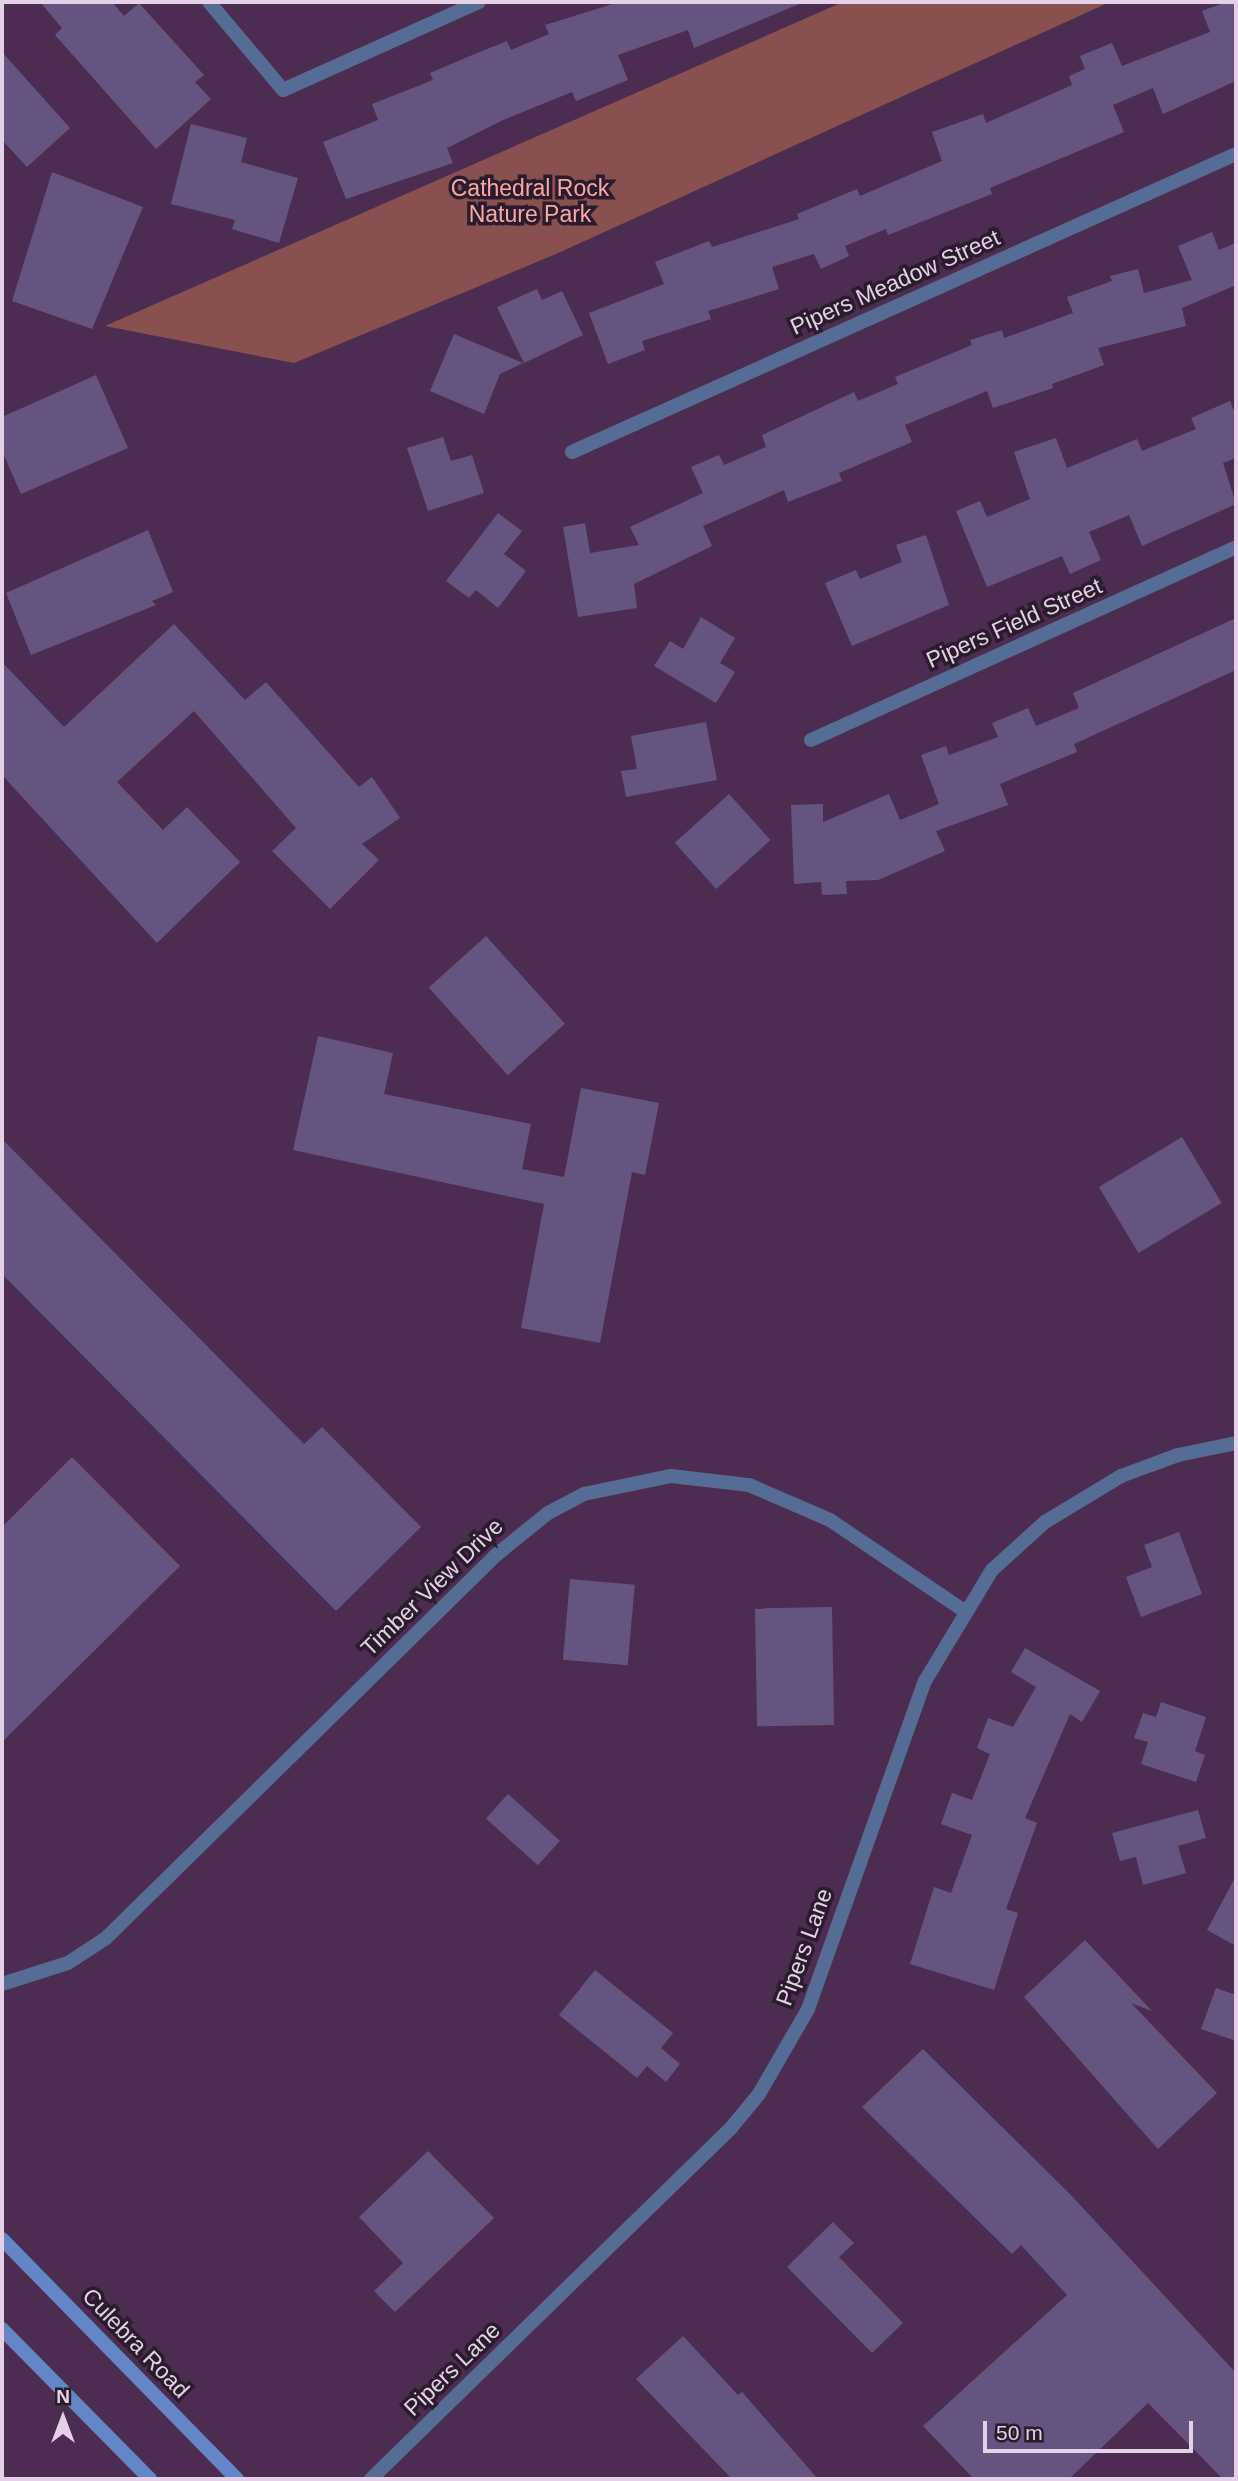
<!DOCTYPE html>
<style>
body{margin:0}
#map{position:relative;width:1238px;height:2481px;overflow:hidden;background:#4c2d51;font-family:Arial,sans-serif}
div>[style]{position:absolute}
.green>*{inset:0;background:#88504f}
.building>*{inset:0;background:#655480;transform-origin:0 0}
.street>*{height:14px;margin:-7px;padding:0 7px;transform-origin:7px;border-radius:7px;background:#556c94}
.secondary>*{height:14px;margin:-7px;padding:0 7px;transform-origin:7px;border-radius:7px;background:#6387c6}
span{translate:-50% -50%;white-space:nowrap;text-align:center;line-height:1.15;-webkit-text-stroke:7px #2a1c2c;paint-order:stroke}
.park-label{font-size:23px;color:#faa7a4}
.street-label{font-size:23px;color:#e4d0e7}
.frame{position:absolute;inset:0;border:4px solid #e4d0e7;pointer-events:none}
.north{position:absolute;left:28px;top:2383px;width:70px;height:70px;-webkit-text-stroke:5px #2a1c2c;paint-order:stroke;rotate:0deg;font-size:19px;font-weight:700;line-height:28px;text-align:center;color:#e4d0e7}
.north::after{content:'';display:block;margin:auto;width:24px;height:32px;background:#e4d0e7;clip-path:polygon(50% 0,100% 100%,50% 72%,0 100%)}
.scale{position:absolute;left:983px;top:2421px;width:210px;height:32px;box-sizing:border-box;border:4px solid #e4d0e7;border-top:0;padding-left:9px;font-size:21px;line-height:24px;white-space:nowrap;color:#e4d0e7;-webkit-text-stroke:5px #2a1c2c;paint-order:stroke}
</style>
<div id="map">
<div class="green">
<div style="clip-path:polygon(843px 2px,1110px 2px,556px 254px,294px 363px,105px 326px)"></div>
</div>
<div class="building">
<div style="clip-path:polygon(40px 2px,112px 2px,124px 16px,139px 3px,204px 75px,195px 82px,211px 99px,156px 149px,55px 35px,62px 28px)"></div>
<div style="clip-path:polygon(619px 2px,804px 2px,694px 48px,688px 30px,618px 55px,628px 80px,576px 101px,572px 92px,503px 120px,447px 148px,453px 163px,346px 199px,323px 142px,378px 120px,372px 104px,433px 80px,430px 73px,477px 53px,507px 41px,511px 50px,549px 34px,545px 25px)"></div>
<div style="clip-path:polygon(1226px 2px,1236px 2px,1236px 81px,1163px 114px,1153px 88px,1113px 105px,1124px 132px,990px 188px,992px 194px,888px 235px,886px 229px,845px 246px,849px 256px,821px 269px,814px 254px,772px 267px,779px 289px,708px 311px,711px 319px,642px 341px,645px 350px,608px 364px,589px 313px,664px 284px,655px 262px,709px 241px,712px 247px,799px 219px,797px 214px,857px 189px,860px 196px,942px 161px,932px 132px,983px 114px,986px 123px,1072px 85px,1069px 76px,1085px 69px,1080px 56px,1112px 43px,1122px 66px,1210px 32px,1202px 11px)"></div>
<div style="clip-path:polygon(2px 52px,70px 128px,27px 167px,2px 140px)"></div>
<div style="clip-path:polygon(191px 124px,247px 138px,241px 162px,298px 178px,279px 243px,232px 229px,235px 220px,171px 204px)"></div>
<div style="clip-path:polygon(52px 172px,143px 207px,92px 329px,12px 301px)"></div>
<div style="clip-path:polygon(1212px 232px,1219px 250px,1236px 243px,1236px 285px,1182px 308px,1186px 326px,1098px 348px,1104px 365px,1052px 384px,1053px 388px,993px 408px,987px 391px,905px 425px,912px 442px,839px 473px,842px 481px,788px 502px,784px 490px,703px 526px,712px 546px,634px 584px,637px 608px,578px 617px,563px 527px,585px 523px,590px 553px,639px 545px,630px 527px,703px 493px,691px 467px,719px 455px,724px 465px,766px 447px,762px 435px,854px 392px,858px 401px,898px 384px,895px 377px,972px 345px,970px 340px,1002px 330px,1004px 338px,1073px 313px,1067px 297px,1112px 281px,1110px 276px,1138px 269px,1144px 293px,1192px 280px,1178px 246px)"></div>
<div style="clip-path:polygon(537px 289px,542px 300px,562px 291px,583px 335px,524px 363px,497px 307px)"></div>
<div style="clip-path:polygon(454px 334px,523px 363px,500px 374px,484px 414px,430px 391px)"></div>
<div style="clip-path:polygon(96px 375px,128px 448px,21px 494px,2px 451px,2px 417px)"></div>
<div style="clip-path:polygon(1230px 401px,1236px 416px,1236px 458px,1223px 463px,1236px 504px,1142px 546px,1129px 515px,1089px 532px,1101px 560px,1070px 574px,1062px 556px,987px 587px,956px 511px,980px 501px,987px 517px,1030px 499px,1014px 452px,1056px 438px,1067px 468px,1137px 439px,1142px 451px,1196px 429px,1191px 418px)"></div>
<div style="clip-path:polygon(443px 437px,451px 461px,472px 455px,484px 493px,428px 511px,407px 448px)"></div>
<div style="clip-path:polygon(498px 513px,522px 531px,504px 554px,526px 571px,498px 608px,476px 590px,469px 598px,446px 581px)"></div>
<div style="clip-path:polygon(148px 530px,173px 592px,152px 601px,156px 605px,31px 655px,6px 593px)"></div>
<div style="clip-path:polygon(926px 535px,949px 605px,852px 646px,825px 583px,856px 570px,860px 579px,902px 562px,896px 545px)"></div>
<div style="clip-path:polygon(701px 617px,735px 638px,720px 663px,735px 672px,716px 703px,654px 666px,670px 641px,683px 649px)"></div>
<div style="clip-path:polygon(1236px 618px,1236px 670px,1074px 744px,1077px 752px,1000px 784px,1008px 805px,936px 831px,945px 851px,878px 880px,846px 881px,847px 894px,822px 895px,821px 882px,794px 884px,791px 805px,823px 804px,823px 822px,889px 794px,900px 820px,939px 804px,921px 755px,946px 746px,949px 755px,998px 737px,992px 723px,1028px 708px,1036px 726px,1079px 708px,1073px 693px)"></div>
<div style="clip-path:polygon(174px 624px,245px 700px,266px 682px,359px 787px,372px 777px,400px 818px,362px 844px,379px 860px,330px 909px,272px 851px,296px 828px,194px 711px,117px 782px,163px 830px,187px 807px,240px 862px,157px 943px,2px 775px,2px 662px,64px 727px)"></div>
<div style="clip-path:polygon(706px 722px,717px 780px,626px 797px,621px 771px,637px 769px,631px 736px)"></div>
<div style="left:729px;top:794px;width:62px;height:73px;rotate:48deg"></div>
<div style="left:486px;top:936px;width:118px;height:77px;rotate:48deg"></div>
<div style="clip-path:polygon(318px 1036px,393px 1053px,384px 1094px,531px 1124px,522px 1169px,564px 1177px,581px 1088px,659px 1103px,645px 1175px,632px 1172px,600px 1343px,521px 1328px,544px 1204px,293px 1150px)"></div>
<div style="left:1182px;top:1137px;width:77px;height:97px;rotate:59deg"></div>
<div style="clip-path:polygon(2px 1139px,304px 1444px,322px 1427px,421px 1527px,336px 1611px,2px 1274px)"></div>
<div style="clip-path:polygon(72px 1457px,180px 1566px,2px 1742px,2px 1527px)"></div>
<div style="clip-path:polygon(1179px 1532px,1202px 1594px,1141px 1617px,1126px 1577px,1152px 1567px,1144px 1545px)"></div>
<div style="left:570px;top:1579px;width:65px;height:81px;rotate:5deg"></div>
<div style="left:832px;top:1607px;width:118px;height:77px;rotate:89deg"></div>
<div style="clip-path:polygon(1025px 1648px,1100px 1691px,1082px 1722px,1070px 1714px,1025px 1818px,1037px 1823px,1006px 1909px,1018px 1913px,994px 1990px,910px 1964px,934px 1887px,951px 1893px,972px 1835px,941px 1824px,952px 1793px,972px 1800px,990px 1754px,977px 1748px,988px 1718px,1013px 1727px,1036px 1687px,1011px 1672px)"></div>
<div style="clip-path:polygon(1161px 1702px,1206px 1717px,1195px 1751px,1205px 1755px,1196px 1782px,1141px 1764px,1148px 1742px,1134px 1738px,1143px 1713px,1156px 1717px)"></div>
<div style="left:508px;top:1794px;width:70px;height:33px;rotate:42deg"></div>
<div style="clip-path:polygon(1198px 1810px,1206px 1838px,1178px 1846px,1186px 1873px,1143px 1885px,1136px 1857px,1120px 1861px,1112px 1833px)"></div>
<div style="clip-path:polygon(1236px 1876px,1236px 1946px,1207px 1930px)"></div>
<div style="clip-path:polygon(1085px 1940px,1152px 2011px,1131px 2003px,1217px 2093px,1158px 2149px,1024px 1997px)"></div>
<div style="clip-path:polygon(595px 1970px,673px 2033px,661px 2048px,680px 2064px,666px 2082px,647px 2066px,637px 2078px,559px 2015px)"></div>
<div style="clip-path:polygon(1216px 1988px,1236px 1995px,1236px 2041px,1201px 2029px)"></div>
<div style="clip-path:polygon(923px 2049px,1070px 2194px,1236px 2373px,1236px 2479px,1223px 2479px,1148px 2403px,1069px 2479px,974px 2479px,923px 2426px,1067px 2295px,1021px 2245px,1012px 2254px,862px 2107px)"></div>
<div style="clip-path:polygon(428px 2151px,494px 2218px,395px 2312px,374px 2291px,403px 2263px,359px 2217px)"></div>
<div style="clip-path:polygon(833px 2222px,854px 2243px,839px 2257px,903px 2323px,872px 2353px,787px 2267px)"></div>
<div style="clip-path:polygon(683px 2336px,738px 2395px,742px 2392px,818px 2479px,732px 2479px,681px 2426px,636px 2379px)"></div>
</div>
<div class="street">
<div style="left:209px;top:2px;width:115px;rotate:49.9deg"></div>
<div style="left:283px;top:90px;width:215px;rotate:-24.2deg"></div>
<div style="left:572px;top:452px;width:728px;rotate:-24.17deg"></div>
<div style="left:811px;top:740px;width:467px;rotate:-24.4deg"></div>
<div style="left:2px;top:1984px;width:69px;rotate:-17.7deg"></div>
<div style="left:68px;top:1963px;width:45px;rotate:-33.3deg"></div>
<div style="left:106px;top:1938px;width:547px;rotate:-44.48deg"></div>
<div style="left:496px;top:1555px;width:67px;rotate:-38.9deg"></div>
<div style="left:548px;top:1513px;width:41px;rotate:-27.8deg"></div>
<div style="left:584px;top:1494px;width:89px;rotate:-11.7deg"></div>
<div style="left:671px;top:1476px;width:79px;rotate:6.6deg"></div>
<div style="left:749px;top:1485px;width:88px;rotate:23.4deg"></div>
<div style="left:830px;top:1520px;width:161px;rotate:34.1deg"></div>
<div style="left:371px;top:2479px;width:503px;rotate:-44.27deg"></div>
<div style="left:731px;top:2128px;width:44px;rotate:-50.5deg"></div>
<div style="left:759px;top:2094px;width:98px;rotate:-60deg"></div>
<div style="left:808px;top:2009px;width:348px;rotate:-70.4deg"></div>
<div style="left:925px;top:1681px;width:130px;rotate:-58.9deg"></div>
<div style="left:992px;top:1570px;width:72px;rotate:-42.2deg"></div>
<div style="left:1045px;top:1522px;width:89px;rotate:-31.2deg"></div>
<div style="left:1121px;top:1476px;width:61px;rotate:-20.2deg"></div>
<div style="left:1178px;top:1455px;width:59px;rotate:-11.7deg"></div>
</div>
<div class="secondary">
<div style="left:2px;top:2239px;width:336px;rotate:45.6deg"></div>
<div style="left:2px;top:2329px;width:211px;rotate:45.4deg"></div>
</div>
<div class="park-label">
<span style="left:530px;top:201px">Cathedral Rock<br>Nature Park</span>
</div>
<div class="street-label">
<span style="left:895px;top:282px;rotate:-24deg">Pipers Meadow Street</span>
<span style="left:1014px;top:623px;rotate:-24deg">Pipers Field Street</span>
<span style="left:432px;top:1587px;rotate:-44deg">Timber View Drive</span>
<span style="left:804px;top:1947px;rotate:-70deg">Pipers Lane</span>
<span style="left:136px;top:2343px;rotate:46deg">Culebra Road</span>
<span style="left:452px;top:2369px;rotate:-44deg">Pipers Lane</span>
</div>
<div class="frame"></div>
<div class="north">N</div>
<div class="scale">50 m</div>
</div>
